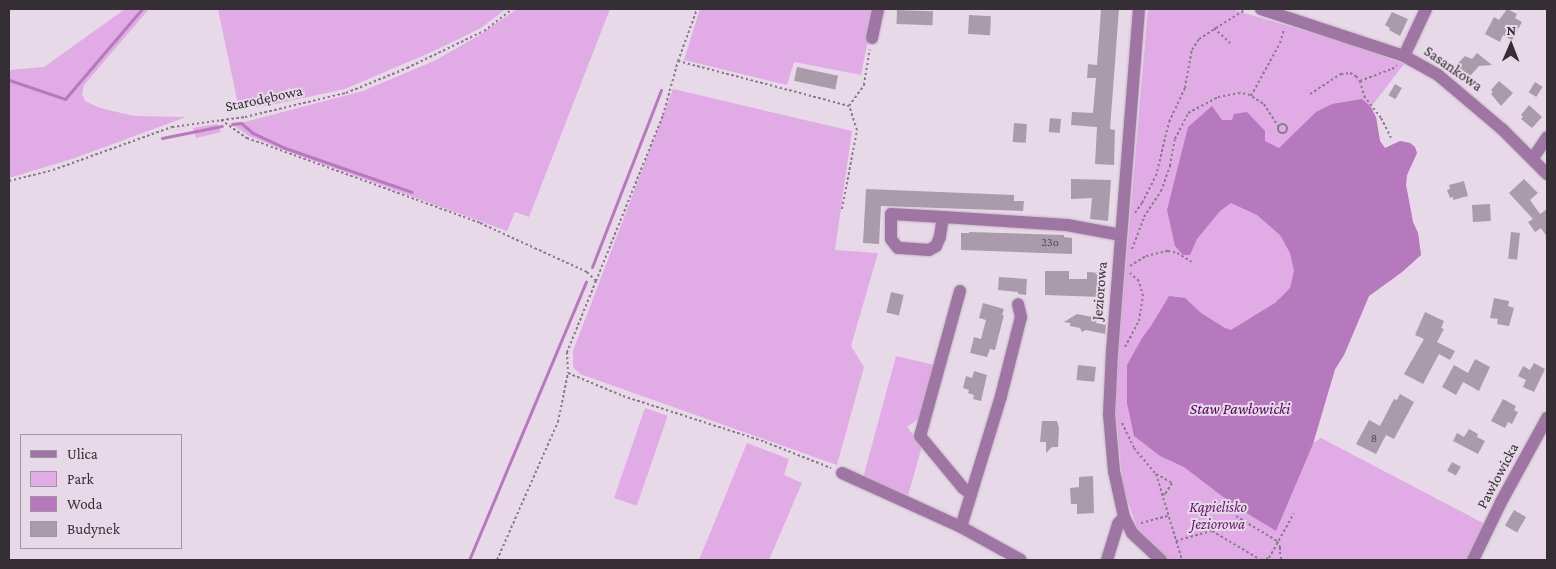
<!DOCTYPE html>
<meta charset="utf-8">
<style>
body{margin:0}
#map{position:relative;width:1556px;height:569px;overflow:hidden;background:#e8d9e9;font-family:"Crimson Pro",serif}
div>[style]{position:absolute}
.green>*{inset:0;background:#e1abe5;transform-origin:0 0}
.water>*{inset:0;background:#b779bd}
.stream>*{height:3px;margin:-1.5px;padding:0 1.5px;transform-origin:1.5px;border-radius:1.5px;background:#b779bd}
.building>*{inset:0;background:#a99baa;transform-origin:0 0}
.path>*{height:2px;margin-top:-1px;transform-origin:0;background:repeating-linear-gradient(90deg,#867c87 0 2.5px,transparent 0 5px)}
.path>.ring{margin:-1px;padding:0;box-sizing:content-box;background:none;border:2px solid #867c87;border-radius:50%}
.roads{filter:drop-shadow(0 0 1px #c4b7c5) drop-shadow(0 0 1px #c4b7c5)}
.minor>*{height:12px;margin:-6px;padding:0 6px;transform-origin:6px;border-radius:6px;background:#9f76a3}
span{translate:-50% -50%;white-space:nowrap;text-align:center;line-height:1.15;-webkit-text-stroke:4px #e8d9e9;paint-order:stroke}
.number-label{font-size:12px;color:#524a52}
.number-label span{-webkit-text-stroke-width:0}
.street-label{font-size:15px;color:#352f35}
.park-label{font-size:15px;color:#62156a;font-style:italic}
.water-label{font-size:16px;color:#55025c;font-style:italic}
.frame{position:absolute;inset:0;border:10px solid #352f35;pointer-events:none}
.legend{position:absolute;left:20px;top:434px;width:162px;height:115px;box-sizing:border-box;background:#e8d9e9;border:1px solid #a095a1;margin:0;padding:6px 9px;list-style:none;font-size:15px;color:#352f35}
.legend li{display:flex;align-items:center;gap:10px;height:25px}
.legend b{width:25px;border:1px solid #a095a1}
.north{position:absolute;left:1486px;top:20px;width:50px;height:50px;-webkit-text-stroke:4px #e8d9e9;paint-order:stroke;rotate:1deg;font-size:14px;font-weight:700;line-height:20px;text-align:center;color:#352f35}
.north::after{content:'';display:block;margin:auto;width:18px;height:22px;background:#352f35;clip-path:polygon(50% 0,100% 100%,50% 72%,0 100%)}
</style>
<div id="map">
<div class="green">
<div style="clip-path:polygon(125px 9px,149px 9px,84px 85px,82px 94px,85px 101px,100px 108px,134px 116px,186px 117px,72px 159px,9px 178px,9px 70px,44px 67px)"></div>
<div style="clip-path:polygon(218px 9px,506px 9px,481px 28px,436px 50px,345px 89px,271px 105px,239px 109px)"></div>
<div style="clip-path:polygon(517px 9px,610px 9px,529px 217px,515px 212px,507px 231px,281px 149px,249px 136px,233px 125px,363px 91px,436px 60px,478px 36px)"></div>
<div style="clip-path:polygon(700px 9px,874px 9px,861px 75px,794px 62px,787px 85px,684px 60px)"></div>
<div style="clip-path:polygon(1148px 9px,1231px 9px,1349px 44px,1404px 64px,1371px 107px,1376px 117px,1380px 141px,1385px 148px,1400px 141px,1410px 143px,1415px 147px,1417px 153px,1407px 175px,1406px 185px,1413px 222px,1418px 233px,1421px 255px,1402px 272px,1369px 296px,1344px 355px,1335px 370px,1313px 443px,1321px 438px,1485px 524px,1468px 560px,1170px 560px,1159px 553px,1138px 531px,1123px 487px,1116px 417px,1115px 391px)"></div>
<div style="clip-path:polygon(673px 89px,852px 131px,835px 250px,878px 253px,851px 346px,864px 367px,837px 465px,580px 374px,573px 367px,573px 351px)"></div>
<div style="clip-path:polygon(217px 124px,221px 132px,196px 138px,193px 128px)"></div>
<div style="clip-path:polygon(896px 356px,935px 365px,921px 417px,907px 427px,922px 446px,907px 499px,863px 478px)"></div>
<div style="left:645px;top:408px;width:24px;height:95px;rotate:19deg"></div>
<div style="clip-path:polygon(747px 443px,789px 459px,784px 475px,802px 483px,769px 560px,699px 560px)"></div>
</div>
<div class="water">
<div style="clip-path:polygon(1362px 99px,1371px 107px,1376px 117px,1380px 141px,1385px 148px,1400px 141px,1410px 143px,1415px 147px,1417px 153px,1407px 175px,1406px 185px,1413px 222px,1418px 233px,1421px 255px,1402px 272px,1369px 296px,1344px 355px,1335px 369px,1313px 444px,1276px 531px,1235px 506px,1184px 467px,1160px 456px,1134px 436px,1127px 403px,1127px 365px,1142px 338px,1151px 326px,1169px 296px,1185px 298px,1201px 313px,1225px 328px,1231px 330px,1275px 303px,1290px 288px,1294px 271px,1290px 253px,1280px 235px,1257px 215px,1231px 203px,1220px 211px,1197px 239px,1190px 255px,1183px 255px,1175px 246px,1167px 210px,1188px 127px,1212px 106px,1222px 120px,1232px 120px,1234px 114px,1247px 112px,1265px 131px,1265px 141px,1279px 148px,1316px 112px,1332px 104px)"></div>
</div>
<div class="stream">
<div style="left:9px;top:80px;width:59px;rotate:18.7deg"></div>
<div style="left:65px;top:99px;width:118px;rotate:-49.5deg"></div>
<div style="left:232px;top:124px;width:9px;rotate:-6deg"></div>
<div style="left:241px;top:123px;width:16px;rotate:40deg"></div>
<div style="left:253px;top:133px;width:35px;rotate:25deg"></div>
<div style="left:285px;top:148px;width:134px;rotate:19.1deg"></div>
<div style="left:162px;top:138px;width:61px;rotate:-11.3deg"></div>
<div style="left:592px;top:267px;width:190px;rotate:-68.7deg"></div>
<div style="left:469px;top:560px;width:302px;rotate:-67.2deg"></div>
</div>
<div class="building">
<div style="clip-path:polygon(1101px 9px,1119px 9px,1110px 129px,1115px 130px,1114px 165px,1095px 164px,1097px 127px,1071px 125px,1072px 112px,1093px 113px,1096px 78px,1087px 78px,1088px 64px,1097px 65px)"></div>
<div style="clip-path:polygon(1507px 9px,1517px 14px,1515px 18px,1522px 22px,1512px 40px,1503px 35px,1500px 42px,1485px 34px,1494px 17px,1499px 20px)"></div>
<div style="left:897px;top:10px;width:36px;height:14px;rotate:2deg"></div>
<div style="clip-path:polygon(1392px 12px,1408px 19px,1400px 36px,1389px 30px,1390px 28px,1385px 25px)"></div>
<div style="left:969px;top:15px;width:22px;height:19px;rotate:3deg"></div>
<div style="clip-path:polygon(1477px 53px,1492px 65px,1479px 66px,1471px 75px,1468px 75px,1458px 67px,1460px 65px,1458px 63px,1465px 56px,1472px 59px)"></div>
<div style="left:797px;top:67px;width:42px;height:14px;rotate:12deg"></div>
<div style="clip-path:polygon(1499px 81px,1513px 93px,1501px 106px,1491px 94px,1493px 92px,1491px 90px)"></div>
<div style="left:1535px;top:82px;width:9px;height:12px;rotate:32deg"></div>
<div style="left:1395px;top:84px;width:8px;height:13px;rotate:30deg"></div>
<div style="clip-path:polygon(1529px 105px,1542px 117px,1532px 128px,1521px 119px,1523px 117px,1521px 115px)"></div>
<div style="left:1050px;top:118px;width:11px;height:14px;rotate:5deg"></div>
<div style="left:1014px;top:123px;width:13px;height:19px;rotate:4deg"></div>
<div style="clip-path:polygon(1071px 179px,1111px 180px,1108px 221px,1090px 219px,1092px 198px,1071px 199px)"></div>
<div style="clip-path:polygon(1524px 179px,1538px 193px,1530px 200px,1540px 214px,1547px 209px,1547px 237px,1541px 228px,1535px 232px,1528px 222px,1533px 219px,1509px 193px)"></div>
<div style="clip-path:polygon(1464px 181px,1468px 196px,1453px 200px,1453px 197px,1450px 198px,1447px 190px,1450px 189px,1449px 185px)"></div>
<div style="clip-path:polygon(866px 189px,1014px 195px,1014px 201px,1024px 201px,1023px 211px,881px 206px,879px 244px,863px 243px)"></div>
<div style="left:1490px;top:204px;width:17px;height:18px;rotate:87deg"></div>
<div style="clip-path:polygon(969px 232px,1064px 235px,1064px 237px,1072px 238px,1072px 254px,961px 250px,961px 233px,969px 233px)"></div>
<div style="left:1511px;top:232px;width:9px;height:27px;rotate:6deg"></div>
<div style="clip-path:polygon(1045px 271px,1069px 271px,1069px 279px,1087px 279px,1087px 272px,1101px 273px,1101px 297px,1045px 295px)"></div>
<div style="clip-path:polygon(999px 277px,1027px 279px,1026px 295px,1018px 294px,1018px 292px,998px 290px)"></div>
<div style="left:891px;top:292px;width:13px;height:21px;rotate:13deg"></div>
<div style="clip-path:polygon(1494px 298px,1509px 301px,1508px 306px,1514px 308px,1509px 326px,1497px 324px,1498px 319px,1490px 318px)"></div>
<div style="clip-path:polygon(983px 303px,1004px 309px,1002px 315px,1004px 315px,995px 350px,990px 349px,987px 357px,970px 353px,974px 337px,981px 339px,986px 320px,979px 318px)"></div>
<div style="clip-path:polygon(1425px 312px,1444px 321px,1441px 328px,1444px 329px,1437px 342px,1455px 351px,1450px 360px,1439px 354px,1423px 384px,1404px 374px,1424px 339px,1415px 335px)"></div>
<div style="clip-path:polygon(1077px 314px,1097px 318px,1096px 323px,1106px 325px,1105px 334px,1086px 330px,1082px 332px,1080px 328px,1070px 326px,1070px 323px,1064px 322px)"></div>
<div style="clip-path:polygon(1475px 359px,1490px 367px,1479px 391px,1463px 382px,1456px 395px,1442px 387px,1454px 365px,1468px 373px)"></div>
<div style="clip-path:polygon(1534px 363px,1545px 369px,1534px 392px,1523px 387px,1526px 380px,1518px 376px,1523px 366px,1530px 370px)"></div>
<div style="left:1078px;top:365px;width:18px;height:15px;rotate:6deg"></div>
<div style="clip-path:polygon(974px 371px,987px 375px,981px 401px,973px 399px,974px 395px,968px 393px,969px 390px,963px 388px,966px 376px,972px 378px)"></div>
<div style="clip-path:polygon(1400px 394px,1414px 402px,1394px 439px,1386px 435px,1376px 454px,1356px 444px,1369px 420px,1380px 426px,1394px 399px,1397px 400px)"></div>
<div style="clip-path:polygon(1503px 399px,1516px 406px,1514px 410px,1518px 412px,1512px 424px,1508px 422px,1505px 428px,1491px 421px)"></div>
<div style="clip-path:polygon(1042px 421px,1057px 421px,1059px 428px,1058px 447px,1052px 447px,1046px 453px,1046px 442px,1040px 442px)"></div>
<div style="clip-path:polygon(1469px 429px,1478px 434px,1477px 437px,1485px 441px,1478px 454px,1453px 441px,1457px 433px,1464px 437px)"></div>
<div style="left:1452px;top:462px;width:10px;height:10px;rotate:29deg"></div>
<div style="clip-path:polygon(1093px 476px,1094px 513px,1077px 514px,1077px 504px,1071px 504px,1070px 488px,1079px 487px,1079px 477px)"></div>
<div style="left:1514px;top:510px;width:14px;height:18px;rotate:30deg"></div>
</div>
<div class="path">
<div style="left:1214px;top:28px;width:22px;rotate:43deg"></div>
<div style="left:678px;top:61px;width:177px;rotate:14.7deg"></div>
<div style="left:1360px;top:81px;width:34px;rotate:-21deg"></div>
<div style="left:1392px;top:69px;width:6px;rotate:-39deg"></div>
<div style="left:1310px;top:94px;width:37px;rotate:-33deg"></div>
<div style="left:1341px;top:74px;width:9px;rotate:-6deg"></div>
<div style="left:1350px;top:73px;width:7px;rotate:27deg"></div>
<div style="left:1356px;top:76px;width:6px;rotate:51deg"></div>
<div style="left:1360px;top:81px;width:16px;rotate:75deg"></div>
<div style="left:1364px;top:96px;width:28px;rotate:52deg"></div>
<div style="left:1381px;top:118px;width:22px;rotate:63deg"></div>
<div style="left:1251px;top:96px;width:60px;rotate:-61.3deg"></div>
<div style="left:1280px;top:43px;width:15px;rotate:-74deg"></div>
<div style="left:221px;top:120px;width:32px;rotate:35deg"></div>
<div style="left:247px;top:138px;width:248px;rotate:20deg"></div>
<div style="left:480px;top:223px;width:118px;rotate:24.6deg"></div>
<div style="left:587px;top:272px;width:13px;rotate:45deg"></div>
<div style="left:596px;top:281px;width:77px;rotate:112.2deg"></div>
<div style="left:567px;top:352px;width:21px;rotate:87deg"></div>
<div style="left:568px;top:373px;width:60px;rotate:22.7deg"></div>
<div style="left:623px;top:396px;width:149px;rotate:17.9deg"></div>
<div style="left:765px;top:442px;width:71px;rotate:21.5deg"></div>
<div class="ring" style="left:1277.5px;top:123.5px;width:7px;height:7px"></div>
<div style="left:9px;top:181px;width:45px;rotate:-14deg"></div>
<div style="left:53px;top:170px;width:127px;rotate:-19.9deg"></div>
<div style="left:172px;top:127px;width:74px;rotate:-7.8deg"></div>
<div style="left:245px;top:117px;width:104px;rotate:-13.4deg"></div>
<div style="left:346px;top:93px;width:66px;rotate:-22.3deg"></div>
<div style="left:407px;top:68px;width:85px;rotate:-25.7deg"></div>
<div style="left:484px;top:31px;width:36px;rotate:-38deg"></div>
<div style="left:842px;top:209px;width:80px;rotate:-79.2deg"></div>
<div style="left:857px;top:130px;width:25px;rotate:-108deg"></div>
<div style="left:849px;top:106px;width:26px;rotate:-54deg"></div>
<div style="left:864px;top:85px;width:36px;rotate:-81deg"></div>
<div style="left:1135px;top:213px;width:12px;rotate:-55deg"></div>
<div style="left:1142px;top:203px;width:30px;rotate:-63deg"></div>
<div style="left:1156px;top:176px;width:56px;rotate:-76.5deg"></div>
<div style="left:1169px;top:122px;width:38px;rotate:-65deg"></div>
<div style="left:1185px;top:88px;width:39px;rotate:-80deg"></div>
<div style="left:1192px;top:50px;width:13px;rotate:-58deg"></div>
<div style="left:1199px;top:39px;width:56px;rotate:-32.6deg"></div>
<div style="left:1132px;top:249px;width:34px;rotate:-69deg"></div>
<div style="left:1144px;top:217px;width:31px;rotate:-57deg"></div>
<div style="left:1161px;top:191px;width:27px;rotate:-70deg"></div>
<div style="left:1170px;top:166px;width:27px;rotate:-80deg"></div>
<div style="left:1175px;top:139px;width:29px;rotate:-63deg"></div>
<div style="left:1188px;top:113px;width:34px;rotate:-28deg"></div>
<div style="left:1218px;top:97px;width:20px;rotate:-11deg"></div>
<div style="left:1238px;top:93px;width:10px;rotate:6deg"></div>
<div style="left:1248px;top:94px;width:19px;rotate:32deg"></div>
<div style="left:1264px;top:104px;width:26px;rotate:58deg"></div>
<div style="left:1130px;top:266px;width:19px;rotate:-32deg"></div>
<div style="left:1146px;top:256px;width:23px;rotate:-13deg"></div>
<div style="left:1168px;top:251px;width:9px;rotate:13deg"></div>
<div style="left:1177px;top:253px;width:17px;rotate:31deg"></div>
<div style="left:596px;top:281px;width:179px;rotate:-68deg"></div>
<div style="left:663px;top:115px;width:56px;rotate:-74.5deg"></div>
<div style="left:678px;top:61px;width:55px;rotate:-69.9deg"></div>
<div style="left:1125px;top:347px;width:30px;rotate:-62deg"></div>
<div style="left:1139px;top:321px;width:25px;rotate:-81deg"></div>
<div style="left:1143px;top:296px;width:16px;rotate:-105deg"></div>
<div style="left:1139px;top:281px;width:12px;rotate:-138deg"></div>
<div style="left:1122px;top:423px;width:28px;rotate:64deg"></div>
<div style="left:1134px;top:448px;width:34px;rotate:50deg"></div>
<div style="left:1156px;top:474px;width:90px;rotate:73.2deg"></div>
<div style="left:1156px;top:474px;width:18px;rotate:29deg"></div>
<div style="left:1172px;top:483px;width:13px;rotate:122deg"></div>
<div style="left:1165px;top:494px;width:2px;rotate:153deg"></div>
<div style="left:1236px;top:516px;width:48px;rotate:31.4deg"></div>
<div style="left:1277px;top:541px;width:7px;rotate:63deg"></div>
<div style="left:1280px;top:547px;width:10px;rotate:90deg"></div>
<div style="left:1280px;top:557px;width:4px;rotate:45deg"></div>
<div style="left:1141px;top:523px;width:28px;rotate:-15deg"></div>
<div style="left:1176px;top:541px;width:37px;rotate:-16deg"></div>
<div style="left:1212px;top:531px;width:57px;rotate:30.6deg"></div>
<div style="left:1261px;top:560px;width:8px;rotate:-14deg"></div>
<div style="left:1269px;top:558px;width:51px;rotate:-60.9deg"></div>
<div style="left:497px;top:560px;width:151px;rotate:-66.2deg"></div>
<div style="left:558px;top:422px;width:50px;rotate:-78.5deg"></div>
</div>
<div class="roads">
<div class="minor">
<div style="left:1139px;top:9px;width:343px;rotate:94.5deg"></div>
<div style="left:1112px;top:351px;width:63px;rotate:92.7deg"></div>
<div style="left:1109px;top:414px;width:57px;rotate:85deg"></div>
<div style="left:1114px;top:471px;width:47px;rotate:77.7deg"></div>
<div style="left:1124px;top:517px;width:18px;rotate:63deg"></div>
<div style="left:1132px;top:533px;width:40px;rotate:43deg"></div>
<div style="left:1261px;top:9px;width:151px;rotate:18.2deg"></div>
<div style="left:1404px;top:56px;width:39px;rotate:29deg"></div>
<div style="left:1438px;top:75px;width:84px;rotate:40.2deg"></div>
<div style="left:1502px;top:129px;width:64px;rotate:45deg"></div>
<div style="left:872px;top:38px;width:30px;rotate:-78deg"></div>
<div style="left:1404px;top:56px;width:52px;rotate:-64.9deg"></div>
<div style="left:1533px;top:158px;width:25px;rotate:-56deg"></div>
<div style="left:943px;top:217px;width:20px;rotate:99deg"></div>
<div style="left:940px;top:237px;width:10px;rotate:114deg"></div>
<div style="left:936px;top:246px;width:8px;rotate:150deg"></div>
<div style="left:929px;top:250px;width:31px;rotate:-176deg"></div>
<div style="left:898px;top:248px;width:11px;rotate:-128deg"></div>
<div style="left:891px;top:239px;width:25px;rotate:-90deg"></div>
<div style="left:891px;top:214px;width:52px;rotate:3.3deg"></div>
<div style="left:943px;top:217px;width:124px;rotate:3.7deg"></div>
<div style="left:1067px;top:225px;width:55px;rotate:10.5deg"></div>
<div style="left:960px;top:291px;width:150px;rotate:105.4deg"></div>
<div style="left:920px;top:436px;width:67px;rotate:50.4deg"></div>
<div style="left:963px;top:488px;width:10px;rotate:37deg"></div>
<div style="left:842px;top:473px;width:131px;rotate:24.4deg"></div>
<div style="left:961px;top:527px;width:68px;rotate:28.8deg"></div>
<div style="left:961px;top:527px;width:137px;rotate:-73deg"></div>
<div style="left:1001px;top:396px;width:81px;rotate:-75.8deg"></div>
<div style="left:1021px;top:317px;width:13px;rotate:-103deg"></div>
<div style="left:1107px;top:560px;width:38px;rotate:-73deg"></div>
<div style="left:1118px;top:524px;width:9px;rotate:-49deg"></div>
<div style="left:1473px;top:560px;width:64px;rotate:-64.2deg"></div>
<div style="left:1501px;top:502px;width:96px;rotate:-61.3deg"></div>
</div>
</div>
<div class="number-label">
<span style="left:1050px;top:243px">23o</span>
<span style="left:1374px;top:439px">8</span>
</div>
<div class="street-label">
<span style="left:1453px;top:69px;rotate:35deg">Sasankowa</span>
<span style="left:264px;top:99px;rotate:-12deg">Starodębowa</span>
<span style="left:1100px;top:291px;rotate:-85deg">Jeziorowa</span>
<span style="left:1498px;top:476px;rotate:-62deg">Pawłowicka</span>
</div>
<div class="park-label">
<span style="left:1218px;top:516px">Kąpielisko<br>Jeziorowa</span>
</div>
<div class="water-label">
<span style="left:1240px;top:409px">Staw Pawłowicki</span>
</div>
<div class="frame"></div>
<ul class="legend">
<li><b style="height:6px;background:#9f76a3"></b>Ulica</li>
<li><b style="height:14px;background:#e1abe5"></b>Park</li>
<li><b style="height:14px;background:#b779bd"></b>Woda</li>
<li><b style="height:14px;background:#a99baa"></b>Budynek</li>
</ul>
<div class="north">N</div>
</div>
